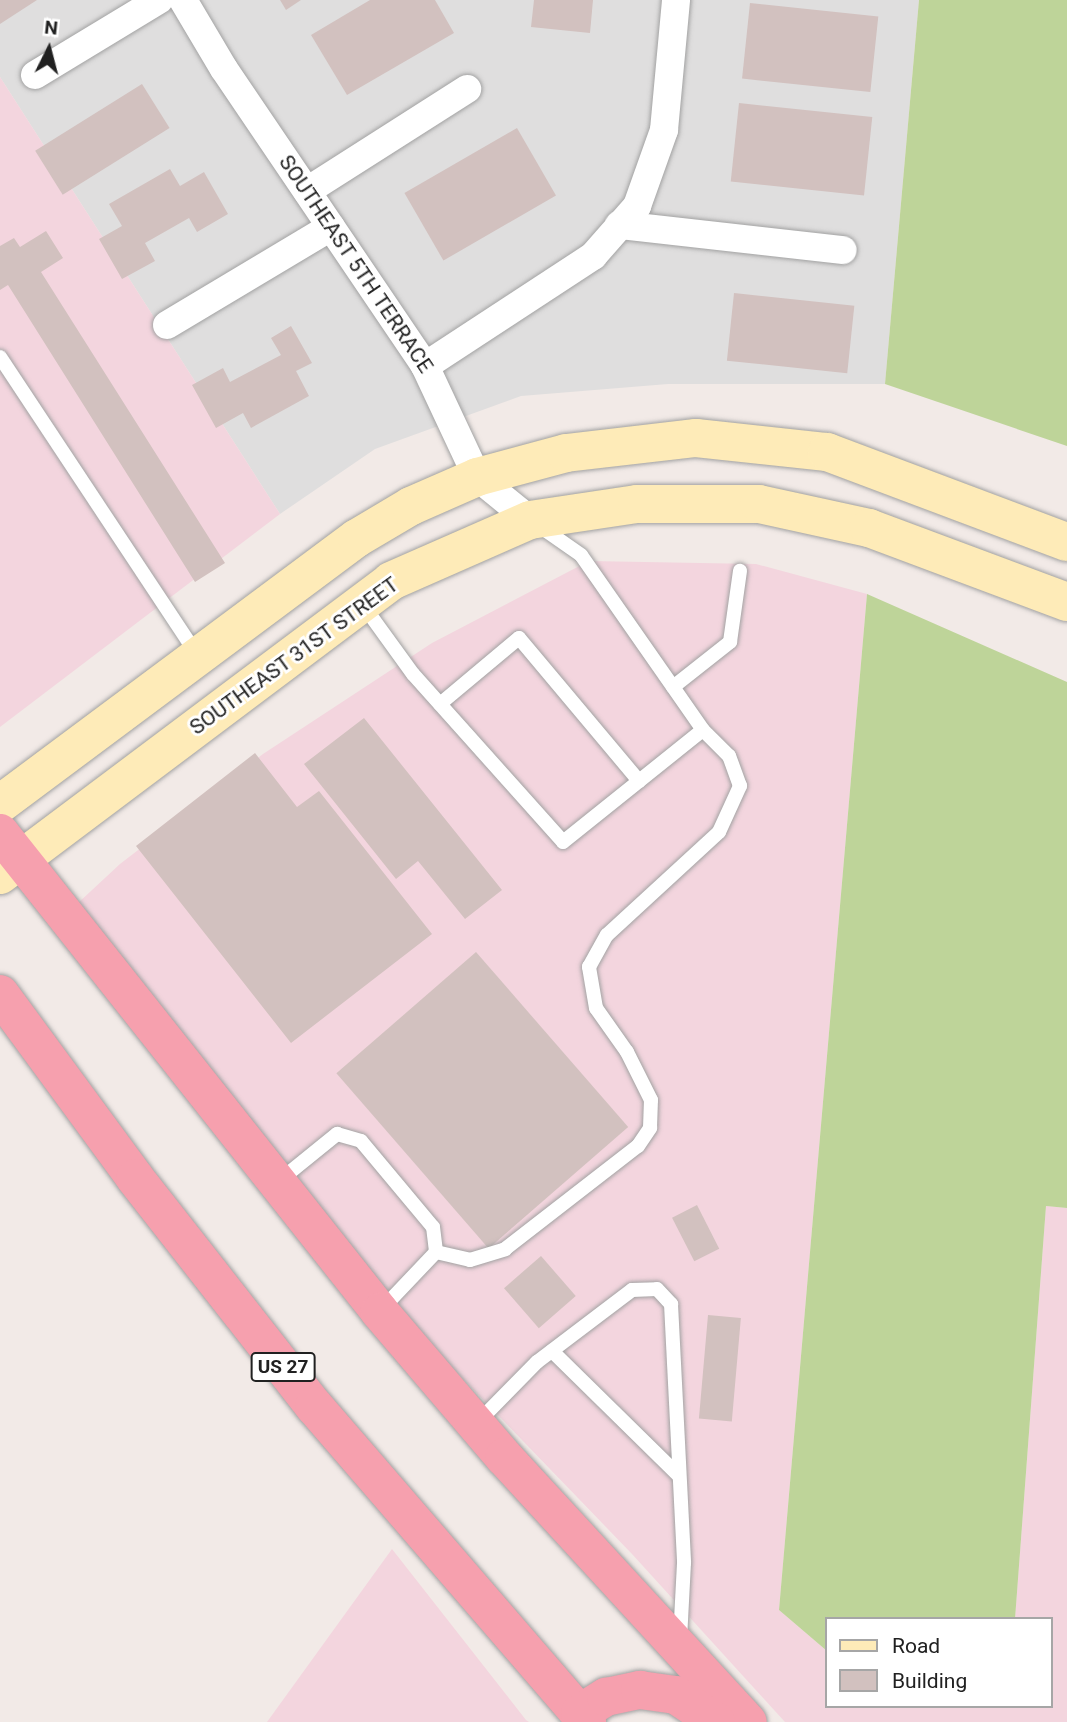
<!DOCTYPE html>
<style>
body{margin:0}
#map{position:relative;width:1067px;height:1722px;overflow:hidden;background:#f2eae7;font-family:Roboto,sans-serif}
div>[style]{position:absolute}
.residential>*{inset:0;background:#dfdede}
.commercial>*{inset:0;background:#f3d5de}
.forest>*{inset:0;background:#bed499}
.building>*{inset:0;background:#d2c1bf;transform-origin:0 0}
.roads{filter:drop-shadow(0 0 2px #a2a2a2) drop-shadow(0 0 2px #a2a2a2)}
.service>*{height:14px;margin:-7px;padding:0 7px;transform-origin:7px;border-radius:7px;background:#fff}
.minor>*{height:28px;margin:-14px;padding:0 14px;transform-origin:14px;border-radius:14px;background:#fff}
.secondary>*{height:38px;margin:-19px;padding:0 19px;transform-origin:19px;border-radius:19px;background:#feebb8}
.trunk>*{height:38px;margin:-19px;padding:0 19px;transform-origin:19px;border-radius:19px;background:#f6a0ae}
span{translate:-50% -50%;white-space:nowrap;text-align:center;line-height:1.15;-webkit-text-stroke:6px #fff;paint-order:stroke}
.shield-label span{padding:2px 5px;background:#fff;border:2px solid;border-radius:5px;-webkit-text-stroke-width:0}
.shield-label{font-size:19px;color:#212121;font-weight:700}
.street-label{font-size:21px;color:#212121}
.legend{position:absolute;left:825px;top:1617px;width:228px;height:91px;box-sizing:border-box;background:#fff;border:2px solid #a6a6a6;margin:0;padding:9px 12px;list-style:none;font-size:21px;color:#212121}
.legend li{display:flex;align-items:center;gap:14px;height:35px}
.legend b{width:35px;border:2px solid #a6a6a6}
.north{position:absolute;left:14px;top:14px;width:70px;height:70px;-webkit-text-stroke:5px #fff;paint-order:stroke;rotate:6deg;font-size:19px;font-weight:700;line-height:28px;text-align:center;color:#212121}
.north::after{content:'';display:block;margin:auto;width:24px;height:32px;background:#212121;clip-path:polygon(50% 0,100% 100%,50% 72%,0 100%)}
</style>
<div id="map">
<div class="residential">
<div style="clip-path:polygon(0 0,919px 0,885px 384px,668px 384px,521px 396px,375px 449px,280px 514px,0 77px)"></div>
</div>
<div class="commercial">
<div style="clip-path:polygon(0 77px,280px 514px,0 727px)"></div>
<div style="clip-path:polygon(589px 561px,756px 564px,867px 594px,779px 1610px,827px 1651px,827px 1706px,1051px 1706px,1051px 1619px,1015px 1619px,1046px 1206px,1067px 1208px,1067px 1722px,785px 1722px,632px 1554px,440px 1355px,360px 1262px,77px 904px,120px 864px,263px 754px,432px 643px)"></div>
<div style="clip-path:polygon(392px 1549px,526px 1720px,529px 1722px,267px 1722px)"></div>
</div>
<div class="forest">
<div style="clip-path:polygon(919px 0,1067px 0,1067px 446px,885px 384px)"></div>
<div style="clip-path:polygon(867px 594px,1067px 682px,1067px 1208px,1046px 1206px,1015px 1619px,827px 1619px,827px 1651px,779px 1610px)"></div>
</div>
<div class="building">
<div style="clip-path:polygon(0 0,37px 0,0 24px)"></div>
<div style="clip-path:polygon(280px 0,301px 0,286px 10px)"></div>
<div style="clip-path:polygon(370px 0,435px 0,454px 33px,347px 95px,311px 35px)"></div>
<div style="clip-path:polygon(534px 0,593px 0,590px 33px,531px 27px)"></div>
<div style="left:750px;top:3px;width:129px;height:76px;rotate:6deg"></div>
<div style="left:142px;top:84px;width:52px;height:126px;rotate:58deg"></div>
<div style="left:739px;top:103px;width:134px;height:79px;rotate:6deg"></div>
<div style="left:517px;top:128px;width:78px;height:130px;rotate:60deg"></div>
<div style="clip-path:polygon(170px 169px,180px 186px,204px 172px,228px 214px,197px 232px,189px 218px,145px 243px,155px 261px,122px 279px,99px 239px,122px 226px,109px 204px)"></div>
<div style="clip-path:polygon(46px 231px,63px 258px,41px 272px,225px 563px,195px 582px,8px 285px,0 290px,0 246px,14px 238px,20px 247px)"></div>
<div style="left:734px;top:293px;width:121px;height:68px;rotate:6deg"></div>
<div style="clip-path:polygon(291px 326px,312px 363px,296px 371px,309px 396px,251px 428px,243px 413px,216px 428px,192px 385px,223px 368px,230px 382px,281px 355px,271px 338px)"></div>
<div style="clip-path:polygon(364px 718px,502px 890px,465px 919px,418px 861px,396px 879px,304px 764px)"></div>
<div style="clip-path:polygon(255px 753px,297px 807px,319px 791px,432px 934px,291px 1043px,136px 846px)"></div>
<div style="left:476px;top:952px;width:232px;height:185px;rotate:49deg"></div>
<div style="left:697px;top:1205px;width:49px;height:28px;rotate:63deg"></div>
<div style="left:541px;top:1256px;width:53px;height:49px;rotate:49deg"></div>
<div style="left:708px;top:1315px;width:33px;height:104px;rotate:5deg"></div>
</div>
<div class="roads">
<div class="service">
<div style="left:0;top:357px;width:359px;rotate:56.5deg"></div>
<div style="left:363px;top:605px;width:85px;rotate:54.1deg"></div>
<div style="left:413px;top:674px;width:225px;rotate:48.2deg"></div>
<div style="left:563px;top:842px;width:179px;rotate:-38.7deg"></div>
<div style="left:703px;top:730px;width:213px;rotate:-124.9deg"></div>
<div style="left:581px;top:555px;width:49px;rotate:-145deg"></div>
<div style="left:673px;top:687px;width:73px;rotate:-38.3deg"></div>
<div style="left:730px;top:642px;width:72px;rotate:-82deg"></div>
<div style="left:440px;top:704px;width:103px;rotate:-39.9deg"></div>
<div style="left:519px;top:638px;width:187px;rotate:50deg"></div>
<div style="left:279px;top:1181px;width:75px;rotate:-39deg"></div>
<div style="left:337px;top:1134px;width:25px;rotate:16deg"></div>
<div style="left:361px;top:1141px;width:112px;rotate:50.1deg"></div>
<div style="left:433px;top:1227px;width:25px;rotate:83deg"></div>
<div style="left:436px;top:1252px;width:80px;rotate:133.5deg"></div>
<div style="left:436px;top:1252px;width:35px;rotate:13deg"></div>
<div style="left:470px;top:1260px;width:37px;rotate:-17deg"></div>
<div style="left:505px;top:1249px;width:168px;rotate:-37.8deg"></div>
<div style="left:638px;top:1146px;width:22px;rotate:-56deg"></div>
<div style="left:650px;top:1128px;width:28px;rotate:-88deg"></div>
<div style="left:651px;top:1100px;width:54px;rotate:-116.6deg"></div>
<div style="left:627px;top:1052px;width:54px;rotate:-125.2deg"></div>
<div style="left:596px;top:1008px;width:42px;rotate:-99.7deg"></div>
<div style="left:589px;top:967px;width:37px;rotate:-61deg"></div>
<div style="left:607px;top:935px;width:152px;rotate:-42.6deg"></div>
<div style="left:719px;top:832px;width:51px;rotate:-65.5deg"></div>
<div style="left:740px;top:786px;width:32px;rotate:-110deg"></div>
<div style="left:729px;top:756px;width:37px;rotate:-135deg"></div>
<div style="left:552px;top:1351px;width:177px;rotate:44.5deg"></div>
<div style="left:477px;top:1423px;width:86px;rotate:-45.5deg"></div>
<div style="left:537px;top:1362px;width:119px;rotate:-37.2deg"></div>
<div style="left:632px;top:1290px;width:25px;rotate:-2deg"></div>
<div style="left:657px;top:1289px;width:21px;rotate:47deg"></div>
<div style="left:671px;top:1304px;width:259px;rotate:87.1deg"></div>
<div style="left:684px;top:1563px;width:76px;rotate:93deg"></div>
</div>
<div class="minor">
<div style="left:183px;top:0;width:80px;rotate:59.3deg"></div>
<div style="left:224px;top:69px;width:359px;rotate:55.9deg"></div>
<div style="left:425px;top:366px;width:123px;rotate:64.9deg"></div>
<div style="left:477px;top:477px;width:68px;rotate:39.1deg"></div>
<div style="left:35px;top:75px;width:145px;rotate:-31.2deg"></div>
<div style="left:307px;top:191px;width:190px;rotate:-32.5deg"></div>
<div style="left:619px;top:225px;width:225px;rotate:6.4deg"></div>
<div style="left:167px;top:325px;width:191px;rotate:-30.9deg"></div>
<div style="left:425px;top:366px;width:201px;rotate:-33.2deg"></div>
<div style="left:593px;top:256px;width:67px;rotate:-48.7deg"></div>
<div style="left:637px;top:206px;width:81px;rotate:-70.4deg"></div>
<div style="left:664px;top:130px;width:131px;rotate:-84.7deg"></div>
</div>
<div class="secondary">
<div style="left:0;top:804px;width:445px;rotate:-36.7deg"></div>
<div style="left:357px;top:538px;width:63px;rotate:-30.7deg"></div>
<div style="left:411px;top:506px;width:72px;rotate:-23.7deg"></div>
<div style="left:477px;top:477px;width:92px;rotate:-15.1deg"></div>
<div style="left:566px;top:453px;width:131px;rotate:-6.6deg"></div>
<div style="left:696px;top:438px;width:132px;rotate:6.1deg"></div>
<div style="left:827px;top:452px;width:256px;rotate:20.6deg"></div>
<div style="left:0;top:875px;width:489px;rotate:-36.9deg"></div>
<div style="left:391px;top:581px;width:152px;rotate:-23.7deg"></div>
<div style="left:530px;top:520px;width:108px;rotate:-8.5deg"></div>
<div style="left:637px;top:504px;width:122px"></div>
<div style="left:759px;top:504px;width:113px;rotate:12.3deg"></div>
<div style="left:869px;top:528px;width:211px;rotate:20.5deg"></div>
</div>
<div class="trunk">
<div style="left:0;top:833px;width:611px;rotate:51.57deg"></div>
<div style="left:380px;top:1312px;width:191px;rotate:49.5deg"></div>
<div style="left:504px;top:1457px;width:360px;rotate:47.4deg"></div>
<div style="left:0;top:994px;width:228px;rotate:53.7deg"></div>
<div style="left:135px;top:1178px;width:290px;rotate:51.9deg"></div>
<div style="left:314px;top:1406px;width:418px;rotate:49.2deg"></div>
<div style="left:580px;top:1713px;width:31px;rotate:-32deg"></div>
<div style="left:606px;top:1697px;width:35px;rotate:-12deg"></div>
<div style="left:640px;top:1690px;width:36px;rotate:8deg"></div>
<div style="left:676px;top:1695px;width:48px;rotate:34deg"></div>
</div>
</div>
<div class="shield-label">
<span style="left:283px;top:1367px">US 27</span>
</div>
<div class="street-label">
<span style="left:356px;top:264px;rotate:56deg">SOUTHEAST 5TH TERRACE</span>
<span style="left:294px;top:656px;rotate:-36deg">SOUTHEAST 31ST STREET</span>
</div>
<ul class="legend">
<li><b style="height:9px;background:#feebb8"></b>Road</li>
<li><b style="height:19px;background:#d2c1bf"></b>Building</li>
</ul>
<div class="north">N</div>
</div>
